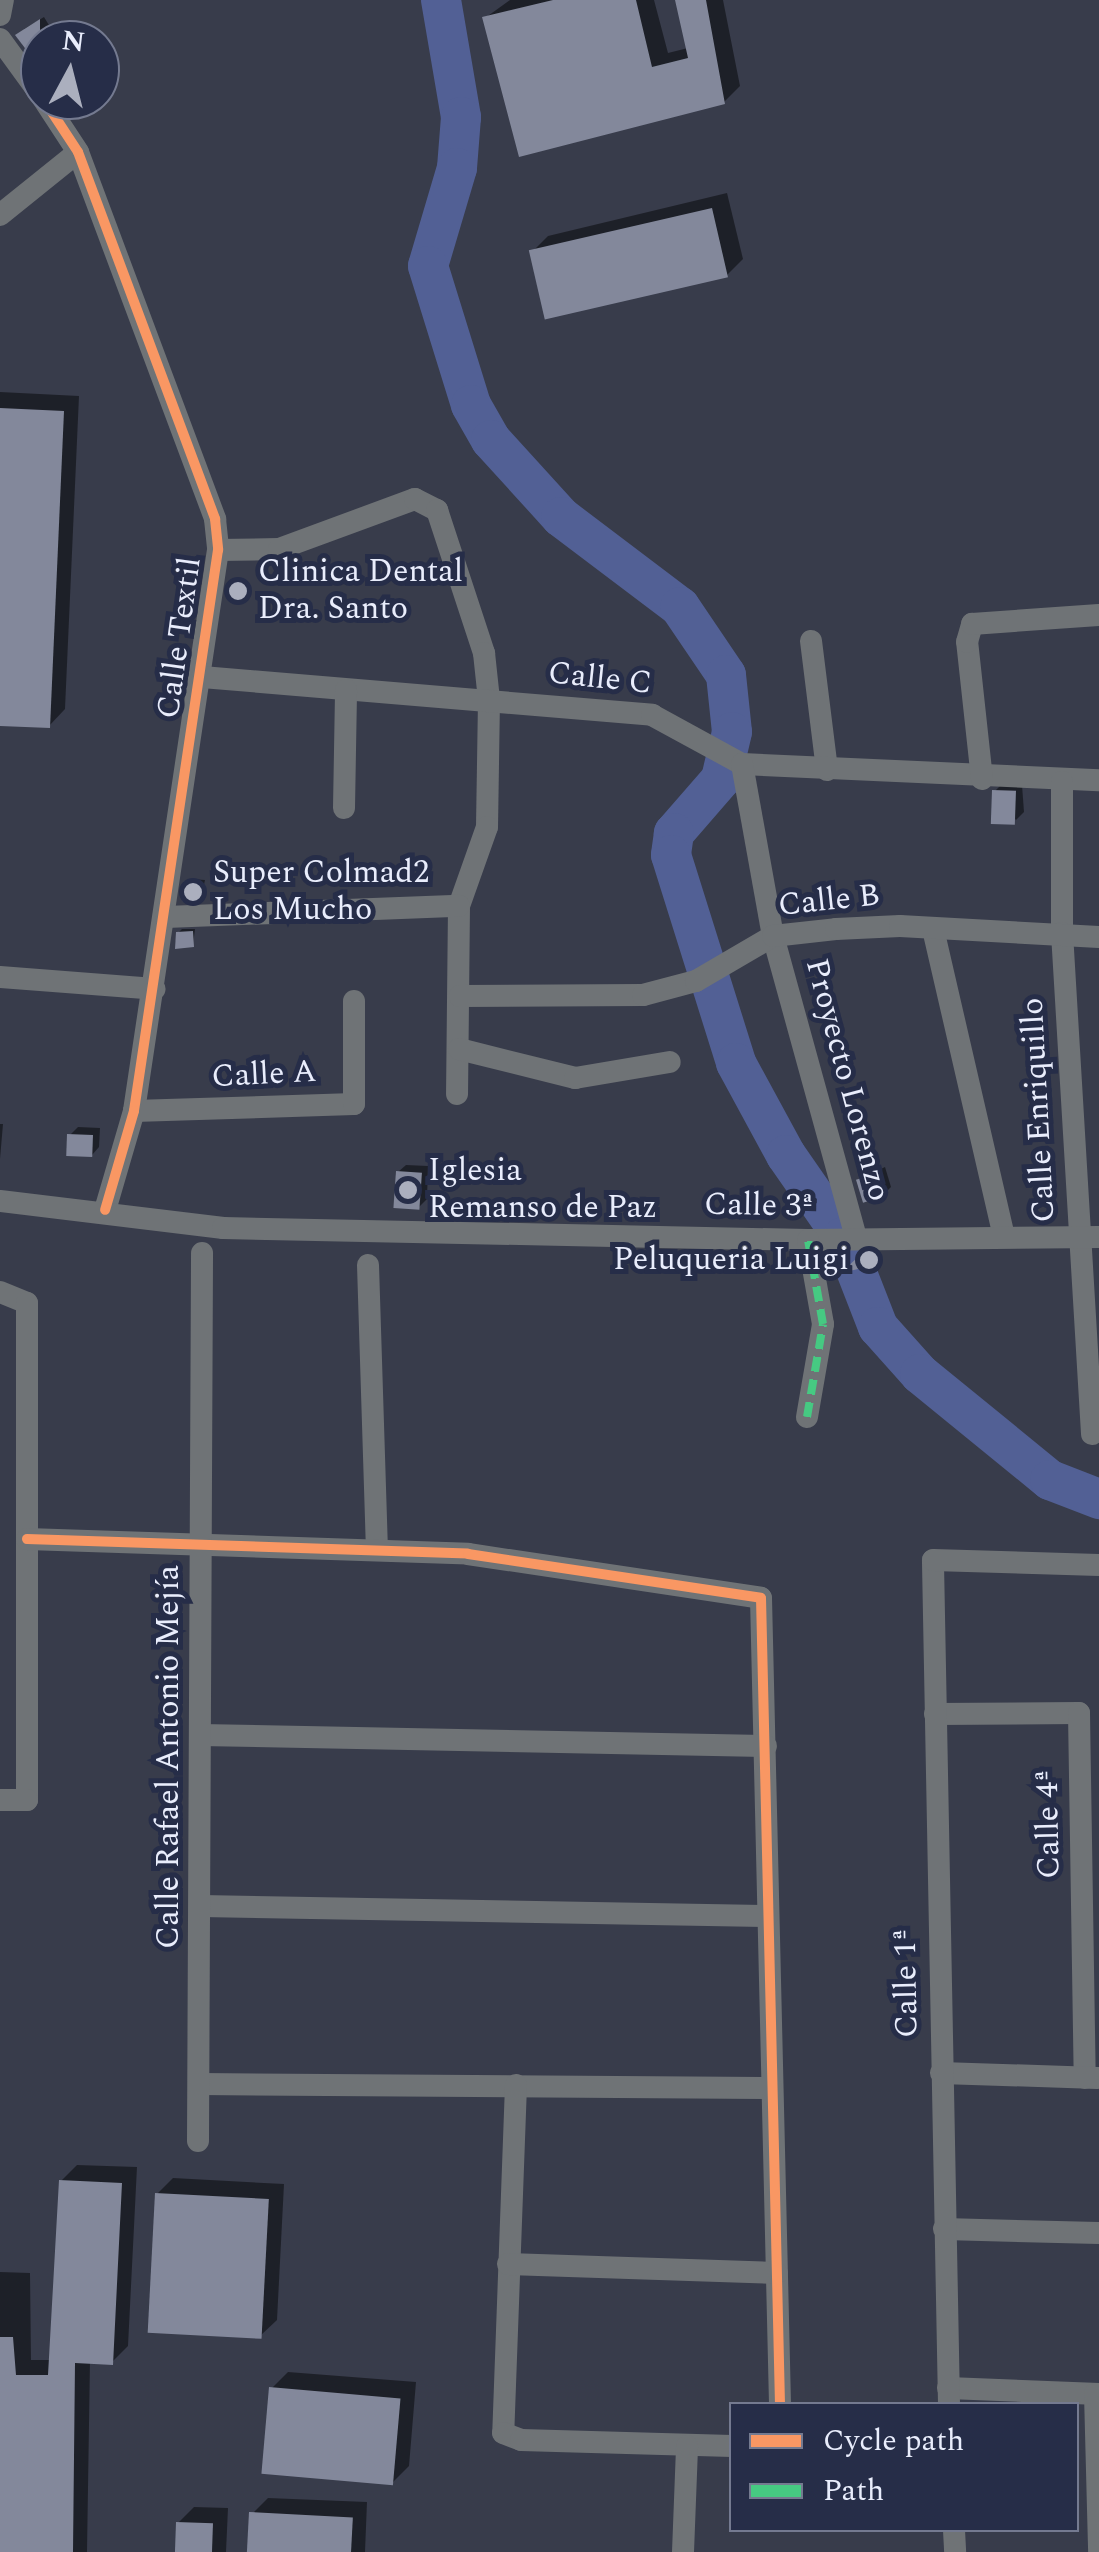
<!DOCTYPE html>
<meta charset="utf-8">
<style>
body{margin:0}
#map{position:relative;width:1099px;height:2552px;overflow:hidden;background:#383c4b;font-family:Spectral,serif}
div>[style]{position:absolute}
.shadow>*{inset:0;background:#0007}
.river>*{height:40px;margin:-20px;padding:0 20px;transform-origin:20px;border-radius:20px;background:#526095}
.building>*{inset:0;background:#83889b;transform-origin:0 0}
.minor>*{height:22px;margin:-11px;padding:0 11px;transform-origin:11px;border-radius:11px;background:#6f7376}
.quiet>*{height:8px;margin-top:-4px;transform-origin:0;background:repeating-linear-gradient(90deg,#46c982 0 15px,transparent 0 23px)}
.cycleway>*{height:10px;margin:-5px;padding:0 5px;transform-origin:5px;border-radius:5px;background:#f99763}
.dots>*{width:28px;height:28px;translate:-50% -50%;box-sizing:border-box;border:5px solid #262d48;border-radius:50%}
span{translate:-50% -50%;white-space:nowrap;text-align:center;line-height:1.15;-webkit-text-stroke:10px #262d48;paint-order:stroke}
.poi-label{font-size:32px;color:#e9edfc}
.left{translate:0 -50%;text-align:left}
.right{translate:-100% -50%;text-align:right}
.street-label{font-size:32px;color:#e9edfc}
.legend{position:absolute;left:729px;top:2402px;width:350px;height:130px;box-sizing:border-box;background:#262d48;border:2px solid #747a90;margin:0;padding:12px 18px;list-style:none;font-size:30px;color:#e9edfc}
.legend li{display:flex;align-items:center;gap:20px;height:50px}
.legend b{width:50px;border:2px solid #747a90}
.north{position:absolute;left:20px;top:20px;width:100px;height:100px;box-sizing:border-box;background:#262d48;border:2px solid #747a90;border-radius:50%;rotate:7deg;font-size:28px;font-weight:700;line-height:40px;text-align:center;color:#e9edfc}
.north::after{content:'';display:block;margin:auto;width:35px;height:45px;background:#abafbe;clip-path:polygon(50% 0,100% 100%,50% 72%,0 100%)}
</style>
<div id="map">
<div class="shadow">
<div style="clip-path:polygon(510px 0,654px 0,668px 53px,688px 48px,677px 0,723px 0,740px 86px,724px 102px,485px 18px)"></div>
<div style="clip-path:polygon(44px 17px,58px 40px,40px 40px,40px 53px,24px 29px)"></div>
<div style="clip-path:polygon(727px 193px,743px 259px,727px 275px,532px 252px,548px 236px)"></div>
<div style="clip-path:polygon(0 392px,79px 396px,65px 709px,49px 726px,0 723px)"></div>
<div style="clip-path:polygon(1002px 784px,1022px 785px,1024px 812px,1016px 820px,995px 791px)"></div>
<div style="clip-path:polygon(190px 879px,205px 880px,201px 898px,186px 882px)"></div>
<div style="clip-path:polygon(182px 929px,195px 929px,193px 945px,178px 933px)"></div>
<div style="clip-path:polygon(0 1124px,3px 1124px,0 1159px)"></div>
<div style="clip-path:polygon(78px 1127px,100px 1128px,99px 1147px,92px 1155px,70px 1135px)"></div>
<div style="clip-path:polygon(406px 1165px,428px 1166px,427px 1199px,419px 1207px,398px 1172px)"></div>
<div style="clip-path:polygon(885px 1167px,891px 1187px,884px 1194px,858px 1180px)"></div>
<div style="clip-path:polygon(77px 2165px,137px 2167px,128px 2346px,112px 2362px,90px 2361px,87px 2552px,0 2552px,0 2272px,30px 2273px,31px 2360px,52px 2360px,61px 2181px)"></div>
<div style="clip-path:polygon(173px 2178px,284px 2184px,277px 2320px,260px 2336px,157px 2194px)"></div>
<div style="clip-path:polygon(288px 2372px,416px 2382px,409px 2466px,393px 2482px,272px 2388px)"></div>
<div style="clip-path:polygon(268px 2498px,367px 2502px,365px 2552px,250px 2552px,252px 2514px)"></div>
<div style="clip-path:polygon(194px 2507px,228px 2508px,226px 2552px,177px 2552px,178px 2523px)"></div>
</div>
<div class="river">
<div style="left:441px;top:0;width:119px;rotate:80.3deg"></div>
<div style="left:461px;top:117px;width:51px;rotate:94.5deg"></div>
<div style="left:457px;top:168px;width:102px;rotate:106.5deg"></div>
<div style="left:428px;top:266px;width:145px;rotate:72.8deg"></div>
<div style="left:471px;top:405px;width:40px;rotate:60.3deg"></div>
<div style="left:491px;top:440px;width:104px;rotate:47.7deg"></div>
<div style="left:561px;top:517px;width:149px;rotate:37.1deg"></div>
<div style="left:680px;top:607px;width:82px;rotate:55.9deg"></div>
<div style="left:726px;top:675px;width:57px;rotate:84deg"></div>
<div style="left:732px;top:732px;width:48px;rotate:103.2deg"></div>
<div style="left:721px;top:779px;width:72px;rotate:131deg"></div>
<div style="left:674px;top:833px;width:22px;rotate:98deg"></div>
<div style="left:671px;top:855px;width:218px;rotate:72.6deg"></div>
<div style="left:736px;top:1063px;width:105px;rotate:61.5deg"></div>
<div style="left:786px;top:1155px;width:100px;rotate:55.2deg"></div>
<div style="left:843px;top:1237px;width:97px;rotate:68.7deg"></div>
<div style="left:878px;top:1327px;width:63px;rotate:48.2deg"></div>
<div style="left:920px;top:1374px;width:168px;rotate:39.2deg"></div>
<div style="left:1050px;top:1480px;width:53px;rotate:21.2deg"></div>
</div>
<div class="building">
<div style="clip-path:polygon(553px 0,636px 0,652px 67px,688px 58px,675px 0,706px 0,725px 104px,519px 157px,482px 17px)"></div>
<div style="clip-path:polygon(40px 19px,40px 56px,34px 60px,15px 35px)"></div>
<div style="left:712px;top:208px;width:71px;height:188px;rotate:77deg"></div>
<div style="clip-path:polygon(0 408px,64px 411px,50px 728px,0 726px)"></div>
<div style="left:992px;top:790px;width:24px;height:34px;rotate:2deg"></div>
<div style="left:184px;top:881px;width:19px;height:20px;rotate:6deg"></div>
<div style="clip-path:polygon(193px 931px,194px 947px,175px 949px,176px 932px)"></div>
<div style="left:67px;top:1134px;width:26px;height:22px;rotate:2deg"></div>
<div style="left:396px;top:1171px;width:26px;height:37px;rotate:4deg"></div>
<div style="left:878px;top:1173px;width:24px;height:23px;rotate:73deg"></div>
<div style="clip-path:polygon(861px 1254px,877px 1254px,879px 1264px,841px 1273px)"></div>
<div style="clip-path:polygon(59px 2180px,122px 2183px,113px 2365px,75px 2363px,73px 2552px,0 2552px,0 2337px,13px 2337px,16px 2375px,48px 2375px)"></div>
<div style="left:155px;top:2193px;width:114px;height:140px;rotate:3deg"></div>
<div style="left:269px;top:2387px;width:132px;height:87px;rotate:5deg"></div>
<div style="left:249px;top:2512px;width:104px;height:40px;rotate:3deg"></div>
<div style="left:176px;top:2522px;width:37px;height:30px;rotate:2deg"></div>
</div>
<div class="minor">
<div style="left:0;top:15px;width:15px;rotate:-79deg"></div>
<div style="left:0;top:39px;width:68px;rotate:54deg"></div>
<div style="left:44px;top:100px;width:62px;rotate:56.8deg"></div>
<div style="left:78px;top:152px;width:392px;rotate:69.5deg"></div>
<div style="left:215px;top:519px;width:31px;rotate:84deg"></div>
<div style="left:218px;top:550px;width:567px;rotate:98.52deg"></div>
<div style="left:134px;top:1111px;width:103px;rotate:106.3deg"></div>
<div style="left:0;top:215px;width:100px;rotate:-38.9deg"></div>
<div style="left:218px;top:550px;width:61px;rotate:-0.9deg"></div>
<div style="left:279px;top:549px;width:145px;rotate:-20.2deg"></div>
<div style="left:415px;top:499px;width:25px;rotate:27deg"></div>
<div style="left:437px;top:510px;width:151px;rotate:71.8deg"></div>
<div style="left:484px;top:653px;width:47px;rotate:83.9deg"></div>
<div style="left:489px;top:700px;width:127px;rotate:90.9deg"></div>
<div style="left:487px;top:827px;width:84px;rotate:109.5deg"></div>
<div style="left:459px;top:906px;width:188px;rotate:90.6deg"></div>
<div style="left:811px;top:641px;width:130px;rotate:82.9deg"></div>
<div style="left:202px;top:677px;width:452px;rotate:4.8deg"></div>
<div style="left:652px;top:715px;width:102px;rotate:28.6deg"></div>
<div style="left:742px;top:764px;width:357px;rotate:2.6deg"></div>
<div style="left:742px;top:764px;width:175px;rotate:79.8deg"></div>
<div style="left:773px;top:936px;width:312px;rotate:74.6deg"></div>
<div style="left:982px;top:779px;width:138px;rotate:-96.2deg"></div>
<div style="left:967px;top:642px;width:19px;rotate:-74deg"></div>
<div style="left:972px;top:624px;width:127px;rotate:-4.1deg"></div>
<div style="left:1062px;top:782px;width:151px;rotate:90deg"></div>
<div style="left:1062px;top:933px;width:502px;rotate:86.57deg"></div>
<div style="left:344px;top:808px;width:118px;rotate:-89deg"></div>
<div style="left:166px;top:917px;width:293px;rotate:-2.2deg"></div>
<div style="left:933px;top:929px;width:316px;rotate:77deg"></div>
<div style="left:0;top:977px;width:155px;rotate:4.4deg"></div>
<div style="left:460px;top:996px;width:183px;rotate:-0.3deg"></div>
<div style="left:643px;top:995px;width:55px;rotate:-14.8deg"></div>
<div style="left:696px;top:981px;width:89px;rotate:-30.3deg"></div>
<div style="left:773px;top:936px;width:63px;rotate:-6.3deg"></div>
<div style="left:836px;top:929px;width:64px;rotate:-2.7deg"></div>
<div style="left:900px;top:926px;width:199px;rotate:3.2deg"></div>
<div style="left:459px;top:1049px;width:120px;rotate:14deg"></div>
<div style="left:575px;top:1078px;width:96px;rotate:-9.6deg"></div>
<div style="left:134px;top:1111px;width:220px;rotate:-1.8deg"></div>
<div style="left:354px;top:1104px;width:103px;rotate:-90deg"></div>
<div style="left:0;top:1201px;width:225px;rotate:6.9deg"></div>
<div style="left:223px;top:1228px;width:585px;rotate:1.18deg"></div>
<div style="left:808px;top:1240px;width:291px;rotate:-0.6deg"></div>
<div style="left:368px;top:1265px;width:282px;rotate:88.2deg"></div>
<div style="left:0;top:1292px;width:29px;rotate:22deg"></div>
<div style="left:27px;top:1303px;width:497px;rotate:90deg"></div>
<div style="left:27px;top:1800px;width:27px;rotate:180deg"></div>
<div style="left:807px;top:1417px;width:94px;rotate:-80.2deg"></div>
<div style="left:823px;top:1324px;width:85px;rotate:-100.1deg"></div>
<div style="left:27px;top:1539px;width:441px;rotate:1.9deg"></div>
<div style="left:468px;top:1554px;width:296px;rotate:8.5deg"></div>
<div style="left:761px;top:1598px;width:806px;rotate:88.65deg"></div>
<div style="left:935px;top:1714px;width:144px;rotate:-0.4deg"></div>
<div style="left:1079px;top:1713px;width:365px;rotate:89.1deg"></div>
<div style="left:200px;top:1735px;width:566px;rotate:1.11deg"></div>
<div style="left:201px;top:1906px;width:566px;rotate:1.01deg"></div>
<div style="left:941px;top:2073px;width:156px;rotate:1.8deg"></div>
<div style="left:199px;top:2084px;width:572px;rotate:0.4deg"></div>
<div style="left:516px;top:2085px;width:348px;rotate:92.1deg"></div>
<div style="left:503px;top:2433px;width:19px;rotate:21deg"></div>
<div style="left:521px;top:2440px;width:211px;rotate:1.6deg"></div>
<div style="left:198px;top:2141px;width:888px;rotate:-89.74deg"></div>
<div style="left:944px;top:2229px;width:155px;rotate:1.5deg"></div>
<div style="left:508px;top:2264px;width:269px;rotate:1.9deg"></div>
<div style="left:948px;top:2388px;width:151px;rotate:2.3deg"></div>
<div style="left:1095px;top:2394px;width:158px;rotate:88.5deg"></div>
<div style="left:949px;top:2404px;width:844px;rotate:-91.09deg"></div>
<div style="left:933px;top:1560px;width:166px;rotate:1.7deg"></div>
<div style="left:954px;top:2530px;width:22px;rotate:87deg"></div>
<div style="left:683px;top:2552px;width:106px;rotate:-87.8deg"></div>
</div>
<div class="quiet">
<div style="left:807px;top:1417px;width:94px;rotate:-80.2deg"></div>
<div style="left:823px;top:1324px;width:85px;rotate:-100.1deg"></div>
</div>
<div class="cycleway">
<div style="left:44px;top:100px;width:62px;rotate:56.8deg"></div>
<div style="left:78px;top:152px;width:392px;rotate:69.5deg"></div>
<div style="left:215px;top:519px;width:31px;rotate:84deg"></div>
<div style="left:218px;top:550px;width:567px;rotate:98.52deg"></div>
<div style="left:134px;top:1111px;width:103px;rotate:106.3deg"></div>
<div style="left:27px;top:1539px;width:441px;rotate:1.9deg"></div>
<div style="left:468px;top:1554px;width:296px;rotate:8.5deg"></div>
<div style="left:761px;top:1598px;width:806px;rotate:88.65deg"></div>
</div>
<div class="dots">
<div style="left:238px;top:591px;background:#abafbe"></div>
<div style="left:193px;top:892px;background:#abafbe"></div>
<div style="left:408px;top:1190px;background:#abafbe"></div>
<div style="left:869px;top:1260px;background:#abafbe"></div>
</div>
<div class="poi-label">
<span class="left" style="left:258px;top:591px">Clinica Dental<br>Dra. Santo</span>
<span class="left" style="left:213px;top:892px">Super Colmad2<br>Los Mucho</span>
<span class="left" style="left:428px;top:1190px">Iglesia<br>Remanso de Paz</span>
<span class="right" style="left:849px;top:1260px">Peluqueria Luigi</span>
</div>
<div class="street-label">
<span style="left:180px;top:638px;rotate:-82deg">Calle Textil</span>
<span style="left:600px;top:679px;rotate:6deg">Calle C</span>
<span style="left:829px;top:901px;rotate:-6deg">Calle B</span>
<span style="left:264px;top:1075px;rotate:-3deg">Calle A</span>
<span style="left:847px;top:1080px;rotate:75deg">Proyecto Lorenzo</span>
<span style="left:1039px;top:1110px;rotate:-93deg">Calle Enriquillo</span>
<span style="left:759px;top:1206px;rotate:1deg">Calle 3ª</span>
<span style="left:169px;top:1757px;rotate:-90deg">Calle Rafael Antonio Mejía</span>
<span style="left:1049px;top:1824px;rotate:-91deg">Calle 4ª</span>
<span style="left:907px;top:1983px;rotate:-91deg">Calle 1ª</span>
</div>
<ul class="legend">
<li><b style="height:12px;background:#f99763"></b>Cycle path</li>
<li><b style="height:12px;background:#46c982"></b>Path</li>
</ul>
<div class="north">N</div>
</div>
